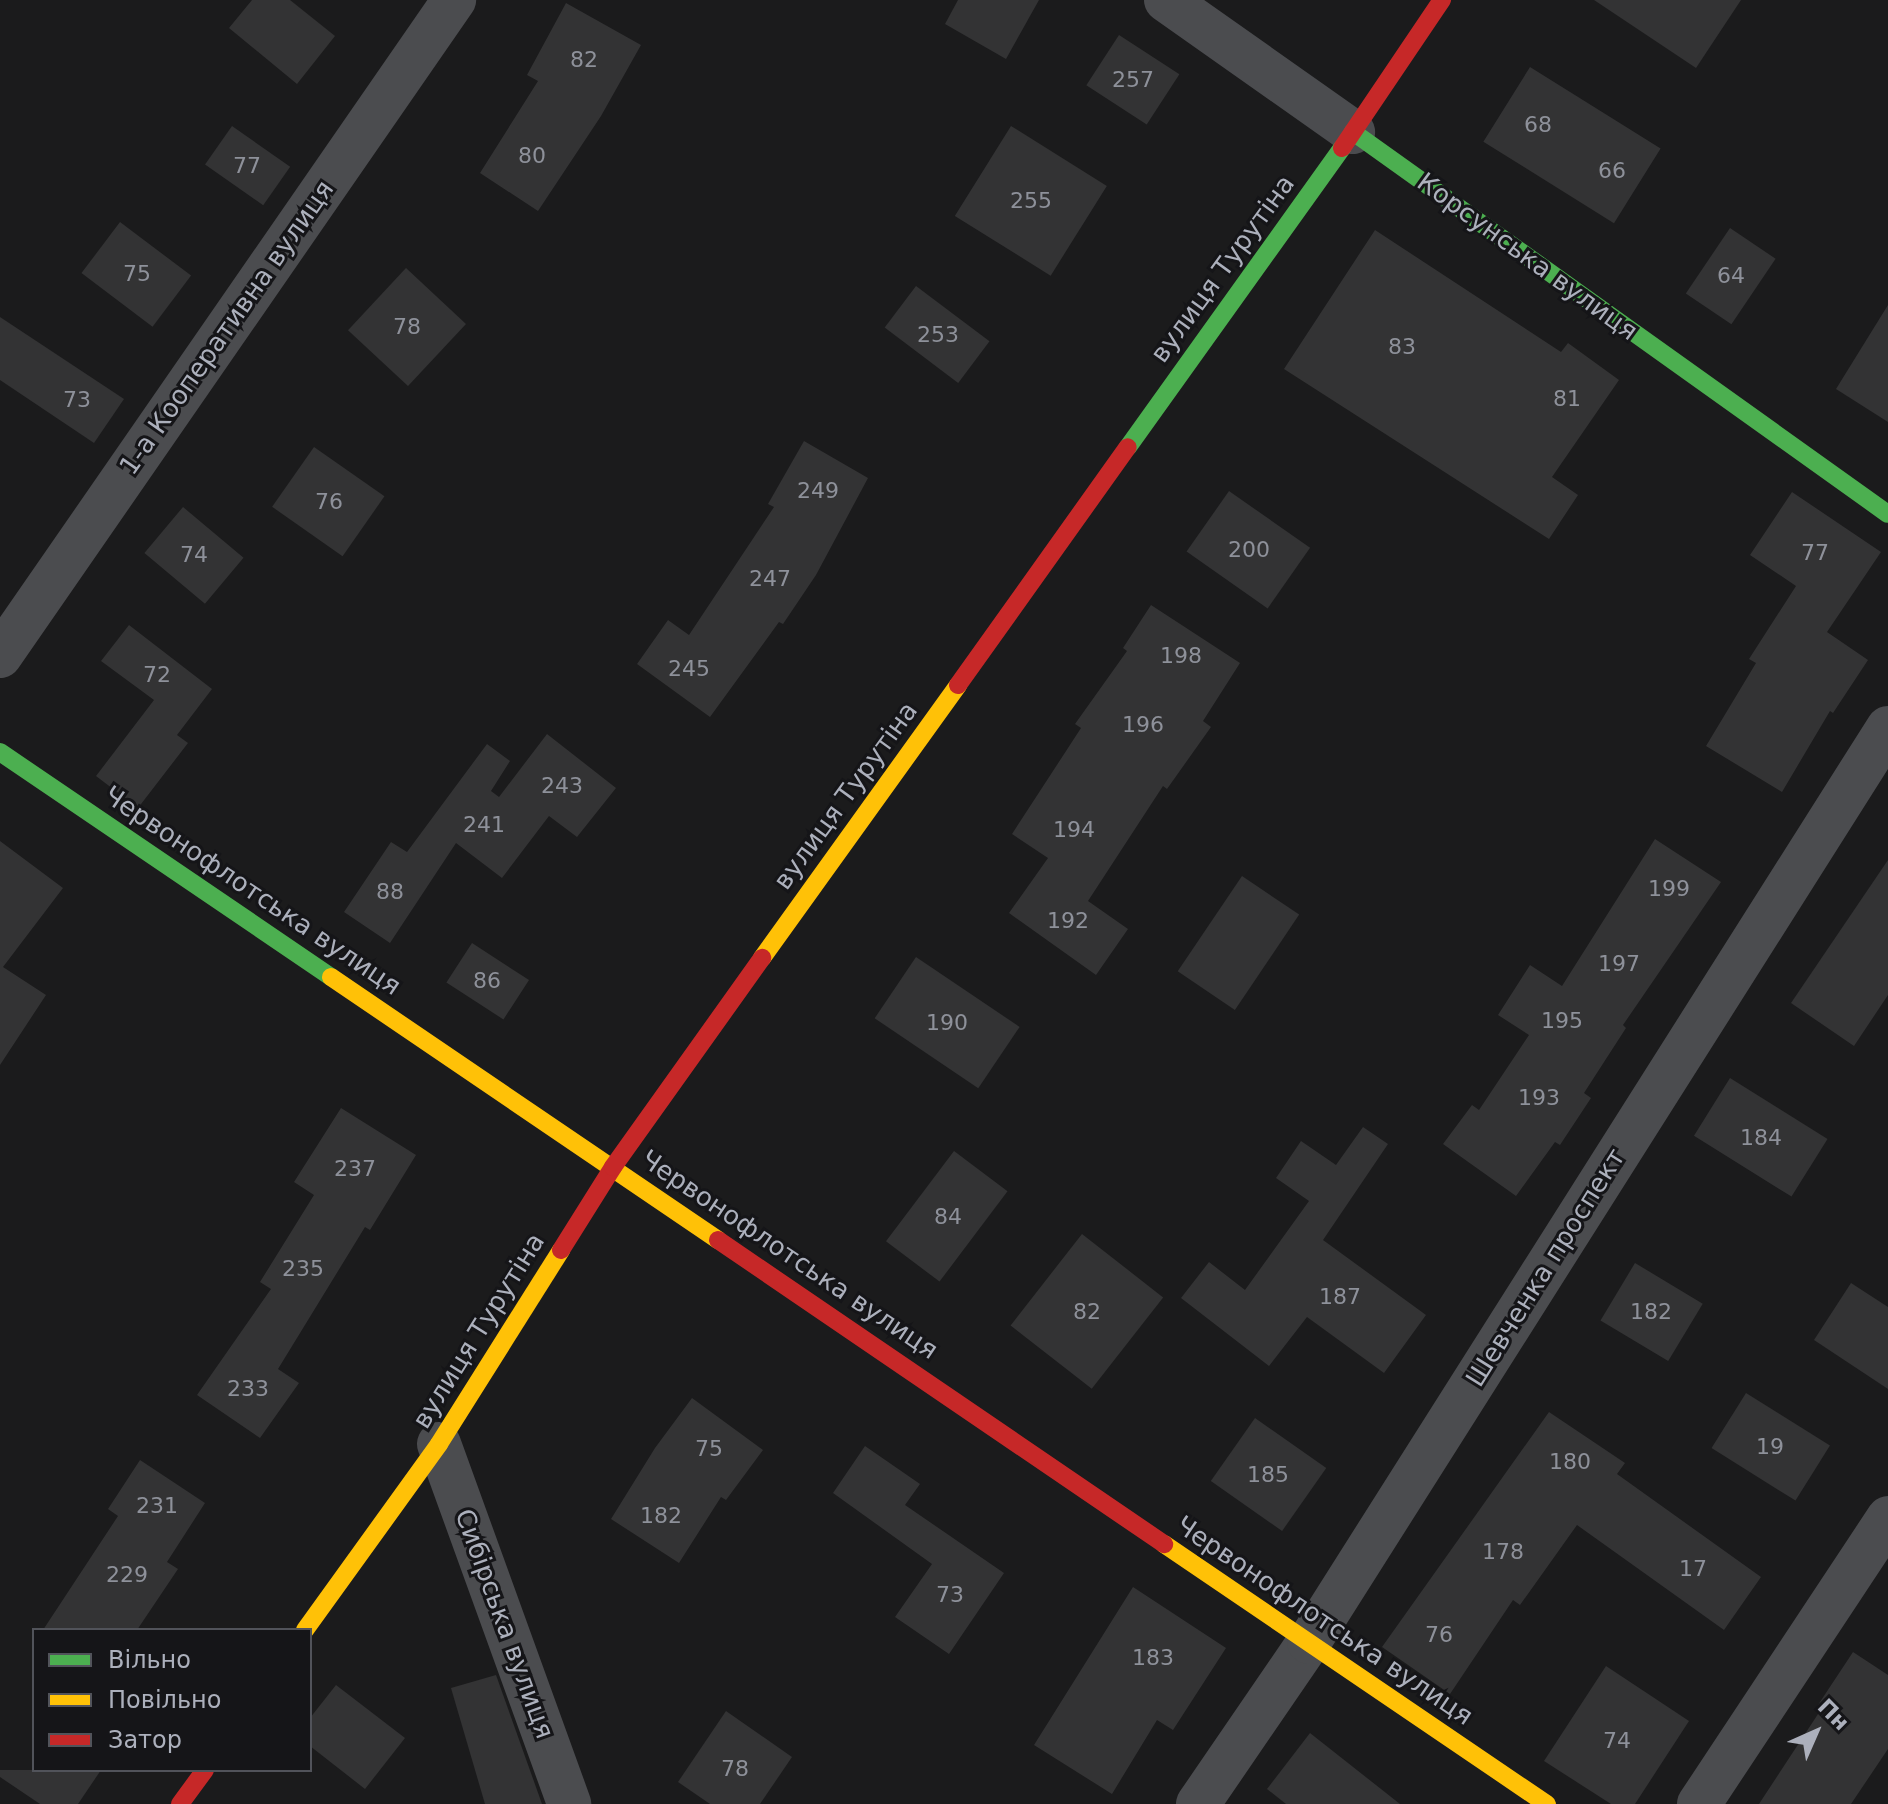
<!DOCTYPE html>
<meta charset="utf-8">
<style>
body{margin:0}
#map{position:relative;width:1888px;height:1804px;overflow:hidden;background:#1b1b1c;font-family:"DejaVu Sans",sans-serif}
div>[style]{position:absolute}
.building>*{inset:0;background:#333334;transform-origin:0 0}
.street>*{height:44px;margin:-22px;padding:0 22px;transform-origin:22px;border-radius:22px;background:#4b4c4f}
.fast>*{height:18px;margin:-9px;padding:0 9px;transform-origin:9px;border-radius:9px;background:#4caf50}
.slow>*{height:18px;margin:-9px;padding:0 9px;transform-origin:9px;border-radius:9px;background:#ffc107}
.jam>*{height:18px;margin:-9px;padding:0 9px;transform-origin:9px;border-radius:9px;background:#c62828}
span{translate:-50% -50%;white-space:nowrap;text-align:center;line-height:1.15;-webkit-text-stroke:6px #151518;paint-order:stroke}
.number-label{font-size:22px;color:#8e919a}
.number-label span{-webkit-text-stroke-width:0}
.street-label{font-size:26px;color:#acb0bc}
.legend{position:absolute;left:32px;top:1628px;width:280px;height:144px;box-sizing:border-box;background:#151518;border:2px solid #51535a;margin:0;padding:10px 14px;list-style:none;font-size:24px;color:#acb0bc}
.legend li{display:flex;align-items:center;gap:16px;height:40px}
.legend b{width:40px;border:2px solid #51535a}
.north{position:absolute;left:1776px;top:1692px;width:80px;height:80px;-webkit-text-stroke:6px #151518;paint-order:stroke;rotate:45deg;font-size:22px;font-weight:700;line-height:32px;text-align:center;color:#acb0bc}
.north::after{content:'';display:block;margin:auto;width:28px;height:36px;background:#acb0bc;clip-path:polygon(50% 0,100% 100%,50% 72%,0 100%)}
</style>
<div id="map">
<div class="building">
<div style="clip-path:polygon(252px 0,290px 0,335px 36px,297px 84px,229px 28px)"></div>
<div style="clip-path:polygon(958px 0,1039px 0,1006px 59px,945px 24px)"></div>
<div style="clip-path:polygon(1594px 0,1741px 0,1696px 68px)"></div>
<div style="clip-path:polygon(566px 3px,641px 45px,601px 116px,538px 211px,480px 173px,538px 81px,527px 75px)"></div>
<div style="left:1119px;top:35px;width:72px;height:60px;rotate:33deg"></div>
<div style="left:1530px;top:67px;width:154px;height:88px;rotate:32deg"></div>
<div style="left:232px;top:126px;width:71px;height:47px;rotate:35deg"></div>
<div style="left:1011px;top:126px;width:113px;height:106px;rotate:32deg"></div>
<div style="left:120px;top:222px;width:89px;height:64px;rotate:37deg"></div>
<div style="left:1730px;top:228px;width:55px;height:79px;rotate:34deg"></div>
<div style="clip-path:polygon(1375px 230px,1561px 352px,1568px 343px,1619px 380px,1552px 477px,1578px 495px,1549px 539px,1284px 369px)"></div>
<div style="left:406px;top:268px;width:82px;height:85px;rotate:43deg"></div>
<div style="left:916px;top:286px;width:92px;height:52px;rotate:37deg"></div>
<div style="clip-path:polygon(1888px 305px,1888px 422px,1836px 389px)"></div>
<div style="clip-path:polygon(0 317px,124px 399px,94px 443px,0 380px)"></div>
<div style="clip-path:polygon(804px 441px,868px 478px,816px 575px,783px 624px,779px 622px,710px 717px,637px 664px,668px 620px,689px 635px,774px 507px,768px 504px)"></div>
<div style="left:314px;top:447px;width:86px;height:73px;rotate:35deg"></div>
<div style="left:1229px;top:491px;width:99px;height:74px;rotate:35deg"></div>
<div style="clip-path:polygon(1792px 492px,1881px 552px,1827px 632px,1868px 660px,1833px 713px,1830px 711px,1782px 792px,1706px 746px,1756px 663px,1749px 659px,1796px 586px,1750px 555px)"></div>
<div style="left:183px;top:507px;width:79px;height:60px;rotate:40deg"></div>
<div style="clip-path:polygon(1151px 605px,1240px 663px,1203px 721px,1211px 727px,1167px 789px,1163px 786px,1088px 901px,1128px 929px,1096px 975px,1009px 913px,1048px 858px,1012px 834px,1081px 728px,1075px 724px,1127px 651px,1123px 648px)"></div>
<div style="clip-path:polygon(129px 625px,212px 689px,177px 735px,188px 743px,138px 808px,96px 776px,154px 700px,101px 661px)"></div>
<div style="clip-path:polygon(547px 734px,616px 788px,577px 837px,549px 816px,502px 878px,456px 843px,390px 943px,344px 912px,391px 842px,407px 852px,487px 744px,510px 761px,491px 791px,499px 797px)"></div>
<div style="clip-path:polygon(1655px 839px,1721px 882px,1623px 1025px,1626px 1028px,1584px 1093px,1591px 1098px,1560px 1145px,1555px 1142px,1516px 1196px,1443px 1144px,1472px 1105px,1479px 1110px,1529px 1035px,1498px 1015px,1530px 965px,1562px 986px)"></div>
<div style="clip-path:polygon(0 841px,63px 888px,3px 967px,46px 995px,0 1065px)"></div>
<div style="clip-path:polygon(1888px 860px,1888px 995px,1854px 1046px,1791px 1003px)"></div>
<div style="left:1242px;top:876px;width:69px;height:115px;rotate:34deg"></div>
<div style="left:472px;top:943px;width:68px;height:47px;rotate:33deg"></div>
<div style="left:916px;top:957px;width:125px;height:74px;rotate:34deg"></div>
<div style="left:1730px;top:1078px;width:115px;height:68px;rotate:32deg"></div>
<div style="clip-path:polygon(341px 1108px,416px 1155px,370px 1230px,365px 1227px,278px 1369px,299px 1383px,260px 1438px,197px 1395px,271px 1289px,260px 1282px,314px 1195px,294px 1182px)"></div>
<div style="clip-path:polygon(1363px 1127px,1388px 1144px,1323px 1240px,1426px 1315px,1384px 1373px,1307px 1317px,1269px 1366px,1181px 1298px,1209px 1262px,1245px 1290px,1309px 1201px,1276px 1178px,1301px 1141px,1336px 1165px)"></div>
<div style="left:954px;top:1151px;width:67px;height:113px;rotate:37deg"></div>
<div style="left:1082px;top:1234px;width:103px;height:116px;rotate:38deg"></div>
<div style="left:1635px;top:1263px;width:79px;height:67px;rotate:31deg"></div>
<div style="clip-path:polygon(1851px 1283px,1888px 1307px,1888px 1389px,1814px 1340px)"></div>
<div style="left:1746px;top:1393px;width:99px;height:65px;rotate:32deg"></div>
<div style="clip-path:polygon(692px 1398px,763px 1450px,726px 1500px,721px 1497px,679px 1563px,611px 1519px,655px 1448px)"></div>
<div style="clip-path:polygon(1549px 1412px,1625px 1463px,1617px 1474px,1761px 1577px,1724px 1630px,1577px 1525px,1520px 1605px,1513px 1600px,1450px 1694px,1382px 1647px)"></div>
<div style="left:1255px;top:1418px;width:87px;height:77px;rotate:35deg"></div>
<div style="clip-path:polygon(865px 1446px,920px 1484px,905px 1505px,1004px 1573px,949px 1654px,895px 1617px,932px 1564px,833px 1493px)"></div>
<div style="clip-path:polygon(140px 1460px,205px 1503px,167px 1562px,178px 1569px,137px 1630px,43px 1630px,118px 1516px,108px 1509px)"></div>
<div style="clip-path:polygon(1133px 1587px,1226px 1648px,1173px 1730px,1157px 1720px,1112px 1794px,1034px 1745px)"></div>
<div style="clip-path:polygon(1853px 1652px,1888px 1675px,1888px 1749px,1851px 1804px,1759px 1804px,1820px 1711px,1816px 1708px)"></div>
<div style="clip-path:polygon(1606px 1666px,1689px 1721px,1635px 1804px,1611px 1804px,1544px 1761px)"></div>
<div style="clip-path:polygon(496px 1675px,542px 1804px,485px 1804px,451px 1688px)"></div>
<div style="clip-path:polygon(336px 1685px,405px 1738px,365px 1789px,310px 1746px,310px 1718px)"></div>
<div style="clip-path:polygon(726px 1711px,792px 1757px,760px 1804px,710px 1804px,678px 1782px)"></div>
<div style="clip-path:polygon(1310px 1733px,1400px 1804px,1286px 1804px,1267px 1789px)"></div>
<div style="clip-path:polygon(0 1770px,101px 1770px,78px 1804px,40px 1804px,0 1777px)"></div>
</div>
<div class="street">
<div style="left:1166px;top:0;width:229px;rotate:35.2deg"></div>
<div style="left:0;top:656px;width:798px;rotate:-55.31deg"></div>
<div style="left:439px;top:1444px;width:383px;rotate:70.1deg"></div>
<div style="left:1198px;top:1804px;width:196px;rotate:-55.6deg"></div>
<div style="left:1309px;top:1642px;width:1082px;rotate:-57.65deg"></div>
<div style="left:1699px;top:1804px;width:343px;rotate:-56.5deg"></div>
</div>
<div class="fast">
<div style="left:1353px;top:132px;width:657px;rotate:35.53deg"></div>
<div style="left:1128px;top:447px;width:368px;rotate:-54.4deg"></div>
<div style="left:0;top:752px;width:400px;rotate:34.2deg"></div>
</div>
<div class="slow">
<div style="left:762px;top:958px;width:336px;rotate:-54.3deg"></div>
<div style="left:331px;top:977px;width:468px;rotate:34.2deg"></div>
<div style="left:1164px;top:1544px;width:463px;rotate:34.2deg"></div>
<div style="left:305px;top:1630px;width:229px;rotate:-54.2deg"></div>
<div style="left:439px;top:1444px;width:229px;rotate:-57.8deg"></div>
</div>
<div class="jam">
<div style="left:1342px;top:148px;width:179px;rotate:-56deg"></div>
<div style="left:958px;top:685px;width:292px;rotate:-54.5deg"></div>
<div style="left:718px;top:1240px;width:540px;rotate:34.28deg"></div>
<div style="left:561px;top:1250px;width:98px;rotate:-57.9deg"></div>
<div style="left:613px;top:1167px;width:257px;rotate:-54.5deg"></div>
<div style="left:180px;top:1804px;width:42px;rotate:-53.7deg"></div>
</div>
<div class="number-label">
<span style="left:584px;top:60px">82</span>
<span style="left:1133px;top:80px">257</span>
<span style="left:1538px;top:125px">68</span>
<span style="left:532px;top:156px">80</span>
<span style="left:247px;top:166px">77</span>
<span style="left:1612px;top:171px">66</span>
<span style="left:1031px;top:201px">255</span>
<span style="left:137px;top:274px">75</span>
<span style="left:1731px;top:276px">64</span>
<span style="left:407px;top:327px">78</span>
<span style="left:938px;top:335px">253</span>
<span style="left:1402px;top:347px">83</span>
<span style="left:1567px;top:399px">81</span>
<span style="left:77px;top:400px">73</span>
<span style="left:818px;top:491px">249</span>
<span style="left:329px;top:502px">76</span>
<span style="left:1249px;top:550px">200</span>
<span style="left:1815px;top:553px">77</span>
<span style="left:194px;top:555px">74</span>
<span style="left:770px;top:579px">247</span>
<span style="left:1181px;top:656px">198</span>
<span style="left:689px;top:669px">245</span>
<span style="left:157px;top:675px">72</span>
<span style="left:1143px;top:725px">196</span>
<span style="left:562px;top:786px">243</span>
<span style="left:484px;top:825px">241</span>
<span style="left:1074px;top:830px">194</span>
<span style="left:1669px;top:889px">199</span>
<span style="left:390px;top:892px">88</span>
<span style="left:1068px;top:921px">192</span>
<span style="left:1619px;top:964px">197</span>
<span style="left:487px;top:981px">86</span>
<span style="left:1562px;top:1021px">195</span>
<span style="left:947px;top:1023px">190</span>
<span style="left:1539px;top:1098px">193</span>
<span style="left:1761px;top:1138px">184</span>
<span style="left:355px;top:1169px">237</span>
<span style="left:948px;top:1217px">84</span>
<span style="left:303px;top:1269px">235</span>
<span style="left:1340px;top:1297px">187</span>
<span style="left:1087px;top:1312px">82</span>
<span style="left:1651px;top:1312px">182</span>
<span style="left:248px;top:1389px">233</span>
<span style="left:1770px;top:1447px">19</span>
<span style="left:709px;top:1449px">75</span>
<span style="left:1570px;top:1462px">180</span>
<span style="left:1268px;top:1475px">185</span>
<span style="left:157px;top:1506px">231</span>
<span style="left:661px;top:1516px">182</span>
<span style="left:1503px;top:1552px">178</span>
<span style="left:1693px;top:1569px">17</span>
<span style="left:127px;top:1575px">229</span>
<span style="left:950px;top:1595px">73</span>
<span style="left:1439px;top:1635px">76</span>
<span style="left:1153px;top:1658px">183</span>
<span style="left:1617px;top:1741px">74</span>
<span style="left:735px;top:1769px">78</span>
</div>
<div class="street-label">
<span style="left:1527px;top:257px;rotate:36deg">Корсунська вулиця</span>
<span style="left:1223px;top:269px;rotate:-54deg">вулиця Турутіна</span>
<span style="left:227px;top:328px;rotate:-55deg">1-а Кооперативна вулиця</span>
<span style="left:846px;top:796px;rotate:-54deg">вулиця Турутіна</span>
<span style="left:252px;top:891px;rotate:34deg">Червонофлотська вулиця</span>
<span style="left:789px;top:1255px;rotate:34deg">Червонофлотська вулиця</span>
<span style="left:1546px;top:1268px;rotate:-58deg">Шевченка проспект</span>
<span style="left:479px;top:1331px;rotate:-58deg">вулиця Турутіна</span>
<span style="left:1324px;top:1621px;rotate:34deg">Червонофлотська вулиця</span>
<span style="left:504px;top:1624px;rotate:70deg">Сибірська вулиця</span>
</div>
<ul class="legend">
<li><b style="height:10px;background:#4caf50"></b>Вільно</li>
<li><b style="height:10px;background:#ffc107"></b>Повільно</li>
<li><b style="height:10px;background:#c62828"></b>Затор</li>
</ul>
<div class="north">Пн</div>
</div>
